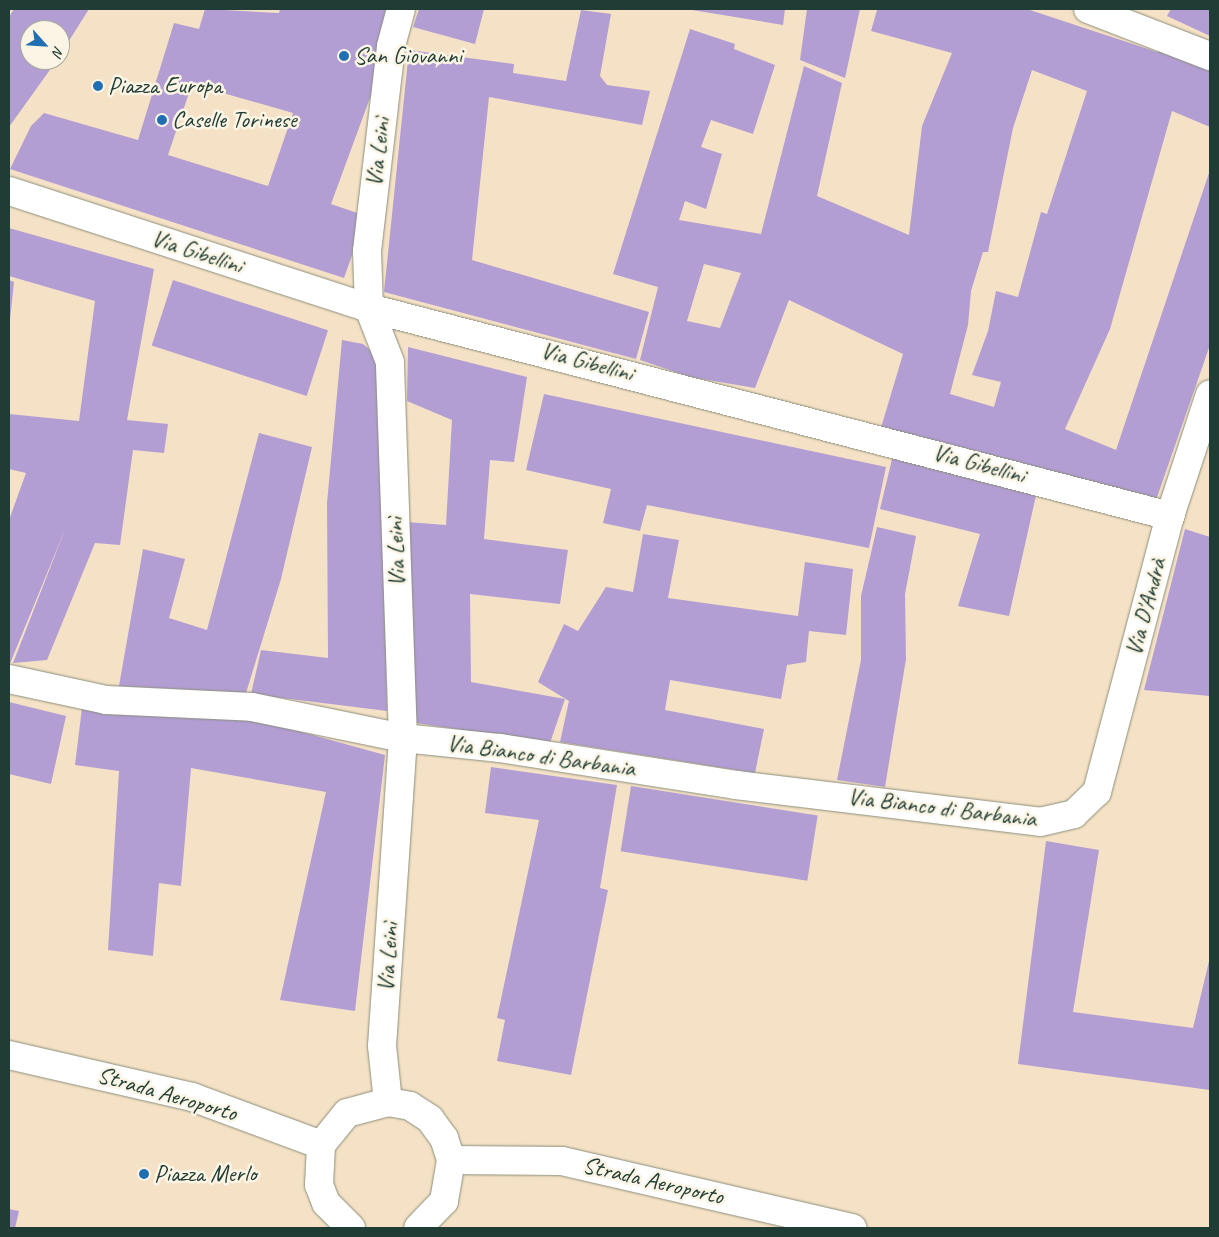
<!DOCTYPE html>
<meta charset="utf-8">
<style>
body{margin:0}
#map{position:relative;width:1219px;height:1237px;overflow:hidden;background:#f5e1c5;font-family:Caveat,sans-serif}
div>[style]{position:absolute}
.building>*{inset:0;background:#b39ed4;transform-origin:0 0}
.roads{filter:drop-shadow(0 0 1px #8a8f7c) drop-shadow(0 0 1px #8a8f7c)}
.street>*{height:28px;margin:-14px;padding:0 14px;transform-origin:14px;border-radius:14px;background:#fff}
.secondary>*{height:28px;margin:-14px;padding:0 14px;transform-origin:14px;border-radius:14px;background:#fff}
.dots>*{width:14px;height:14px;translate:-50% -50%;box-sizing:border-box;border:2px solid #fcf5e5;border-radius:50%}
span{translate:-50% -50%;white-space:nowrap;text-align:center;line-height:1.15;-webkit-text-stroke:5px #fcf5e5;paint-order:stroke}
.poi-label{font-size:24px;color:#1f3d34}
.left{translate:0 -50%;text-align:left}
.street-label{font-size:24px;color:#1f3d34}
.frame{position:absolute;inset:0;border:10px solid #1f3d34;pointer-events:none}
.north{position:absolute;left:20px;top:20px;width:50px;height:50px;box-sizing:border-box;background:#fcf5e5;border:1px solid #a4ab9e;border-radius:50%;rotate:116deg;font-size:14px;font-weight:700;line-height:20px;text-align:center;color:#1f3d34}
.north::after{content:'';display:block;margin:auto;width:18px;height:22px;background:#1f6fb2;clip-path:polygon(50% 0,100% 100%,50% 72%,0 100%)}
</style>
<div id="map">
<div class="building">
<div style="clip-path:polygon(14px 9px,89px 9px,60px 55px,60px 30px,30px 30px,30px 60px,57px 60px,9px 127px,9px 17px)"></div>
<div style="clip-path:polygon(evenodd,205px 9px,279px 13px,280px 9px,387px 9px,374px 87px,331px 204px,366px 216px,344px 278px,10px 169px,31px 126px,44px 113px,138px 140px,174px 23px,199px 29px,205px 9px,192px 84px,293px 113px,268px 186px,168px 155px,192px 84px)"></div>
<div style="clip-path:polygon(419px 9px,484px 9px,475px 44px,413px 27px)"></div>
<div style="clip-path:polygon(686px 9px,785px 9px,783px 25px)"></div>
<div style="clip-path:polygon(807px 9px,860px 9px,845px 78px,800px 60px)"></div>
<div style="clip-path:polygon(evenodd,874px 9px,1027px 9px,1157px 52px,1163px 49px,1210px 68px,1210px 127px,1172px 111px,1110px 329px,1065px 429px,1116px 450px,1210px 170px,1210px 345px,1155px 503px,880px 431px,903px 354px,789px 300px,755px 388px,690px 377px,640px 360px,658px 287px,613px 274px,690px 29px,735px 44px,734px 49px,775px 65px,753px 134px,711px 120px,701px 147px,722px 154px,706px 209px,685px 201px,679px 220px,761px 234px,804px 66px,842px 83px,817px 196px,909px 235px,922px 126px,952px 53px,871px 31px,877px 10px,874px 9px,1032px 70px,1087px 91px,1047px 214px,1041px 212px,1018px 297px,996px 291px,988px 331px,972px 375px,1001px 382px,994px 407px,950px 394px,968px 325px,971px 291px,983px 252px,988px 252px,1013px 128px,1032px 70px,874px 9px,704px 264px,741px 273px,720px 328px,687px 321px,704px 264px)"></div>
<div style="clip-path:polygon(1171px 9px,1210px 9px,1210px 36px,1167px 16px)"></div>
<div style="clip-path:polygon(581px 10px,611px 14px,600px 76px,607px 85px,650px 91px,642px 125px,489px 97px,472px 260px,649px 312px,636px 359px,384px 292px,409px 50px,514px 64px,513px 73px,566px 81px)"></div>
<div style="clip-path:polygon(9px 228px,154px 269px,127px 420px,168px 424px,164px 453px,133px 450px,120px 545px,95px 543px,47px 660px,13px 663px,66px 527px,9px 666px,9px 520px,26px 473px,9px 469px,9px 414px,79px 421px,95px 301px,9px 276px)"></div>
<div style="clip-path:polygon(9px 280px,14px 282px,10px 320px,9px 320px)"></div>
<div style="left:173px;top:280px;width:163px;height:69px;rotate:18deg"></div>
<div style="clip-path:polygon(342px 340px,363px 344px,381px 359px,387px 711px,251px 694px,261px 650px,328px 658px,327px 503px)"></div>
<div style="clip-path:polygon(408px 347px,527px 377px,514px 462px,490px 460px,484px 539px,568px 550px,560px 604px,470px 594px,471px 682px,565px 699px,550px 743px,416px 723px,406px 522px,446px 525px,452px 420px,407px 401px)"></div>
<div style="clip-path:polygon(544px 394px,886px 467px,869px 548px,647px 505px,640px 531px,603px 523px,611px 489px,526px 470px)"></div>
<div style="clip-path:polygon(259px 433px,312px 447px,281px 579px,246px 693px,119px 686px,143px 549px,185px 559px,169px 618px,207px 630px)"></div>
<div style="clip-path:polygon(893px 455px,1037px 491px,1009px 616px,958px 606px,980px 534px,880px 509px)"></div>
<div style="clip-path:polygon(877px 527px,916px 536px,905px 594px,906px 659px,885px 787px,837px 780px,861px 660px,861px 596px)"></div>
<div style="clip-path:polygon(1185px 529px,1210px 537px,1210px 696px,1144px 690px)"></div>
<div style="clip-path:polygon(643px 534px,679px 540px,668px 598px,798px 616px,805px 562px,853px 569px,846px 635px,809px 631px,806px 662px,787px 665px,781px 699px,670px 680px,665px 710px,764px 729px,755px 773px,560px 742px,569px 701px,538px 682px,564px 624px,578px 631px,606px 587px,633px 592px)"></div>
<div style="clip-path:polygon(9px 702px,66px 716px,51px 784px,9px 774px)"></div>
<div style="clip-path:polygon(82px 708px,222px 716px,280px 726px,385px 755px,355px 1011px,280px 1000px,326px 792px,191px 768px,181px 886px,159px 883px,153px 956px,108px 950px,119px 771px,75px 765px)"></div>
<div style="clip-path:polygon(491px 767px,617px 785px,600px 888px,608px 890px,571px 1075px,497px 1061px,505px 1020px,497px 1018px,539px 820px,485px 813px)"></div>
<div style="left:631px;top:786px;width:189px;height:66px;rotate:9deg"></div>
<div style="clip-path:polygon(1046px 841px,1099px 850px,1073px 1012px,1193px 1028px,1210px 957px,1210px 1090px,1018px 1064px)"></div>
<div style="clip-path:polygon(9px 1209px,19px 1211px,15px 1228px,9px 1228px)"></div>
</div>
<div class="roads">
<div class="street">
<div style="left:1088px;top:9px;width:131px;rotate:21.1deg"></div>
<div style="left:9px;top:191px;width:379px;rotate:18deg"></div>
<div style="left:369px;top:308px;width:828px;rotate:14.56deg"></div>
<div style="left:9px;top:679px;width:99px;rotate:12.2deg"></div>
<div style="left:106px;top:700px;width:146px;rotate:2.7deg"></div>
<div style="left:252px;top:707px;width:154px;rotate:11.6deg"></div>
<div style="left:403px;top:738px;width:98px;rotate:5.9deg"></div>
<div style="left:500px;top:748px;width:239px;rotate:8.9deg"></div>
<div style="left:736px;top:785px;width:306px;rotate:6.9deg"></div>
<div style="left:1040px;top:822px;width:35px;rotate:-13deg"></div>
<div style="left:1074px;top:814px;width:32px;rotate:-44deg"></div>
<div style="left:1097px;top:792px;width:285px;rotate:-75.2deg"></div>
<div style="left:1170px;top:516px;width:128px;rotate:-71.8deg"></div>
<div style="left:388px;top:1102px;width:56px;rotate:-96.1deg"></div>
<div style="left:382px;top:1046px;width:309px;rotate:-86.1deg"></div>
<div style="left:403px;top:738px;width:376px;rotate:-92deg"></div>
<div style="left:390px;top:362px;width:58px;rotate:-111.3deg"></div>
<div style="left:369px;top:308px;width:57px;rotate:-92deg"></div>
<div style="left:367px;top:251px;width:206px;rotate:-83.3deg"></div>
<div style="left:391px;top:46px;width:38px;rotate:-75deg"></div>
</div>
<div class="secondary">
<div style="left:9px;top:1055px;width:188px;rotate:12.9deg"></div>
<div style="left:192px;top:1097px;width:138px;rotate:20.4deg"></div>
<div style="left:451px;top:1160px;width:111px;rotate:0.5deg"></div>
<div style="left:562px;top:1161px;width:298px;rotate:13deg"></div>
<div style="left:351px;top:1228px;width:35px;rotate:-135deg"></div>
<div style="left:326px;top:1203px;width:19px;rotate:-111deg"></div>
<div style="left:319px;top:1185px;width:40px;rotate:-87.1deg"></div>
<div style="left:321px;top:1145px;width:41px;rotate:-50.9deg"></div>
<div style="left:347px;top:1113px;width:42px;rotate:-15deg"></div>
<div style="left:388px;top:1102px;width:22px;rotate:10deg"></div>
<div style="left:410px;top:1106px;width:24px;rotate:33deg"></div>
<div style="left:430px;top:1119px;width:24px;rotate:54deg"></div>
<div style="left:444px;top:1138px;width:23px;rotate:72deg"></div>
<div style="left:451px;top:1160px;width:42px;rotate:99.7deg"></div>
<div style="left:444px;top:1201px;width:37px;rotate:134deg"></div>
</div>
</div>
<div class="dots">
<div style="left:344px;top:56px;background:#1f6fb2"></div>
<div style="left:98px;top:86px;background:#1f6fb2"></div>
<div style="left:162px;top:120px;background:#1f6fb2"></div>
<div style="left:144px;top:1174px;background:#1f6fb2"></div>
</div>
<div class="poi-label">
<span class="left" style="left:354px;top:56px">San Giovanni</span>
<span class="left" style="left:108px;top:86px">Piazza Europa</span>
<span class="left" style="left:172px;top:120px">Caselle Torinese</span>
<span class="left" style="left:154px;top:1174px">Piazza Merlo</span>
</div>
<div class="street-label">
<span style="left:378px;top:152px;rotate:-83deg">Via Leinì</span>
<span style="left:197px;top:252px;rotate:18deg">Via Gibellini</span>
<span style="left:587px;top:362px;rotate:15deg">Via Gibellini</span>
<span style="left:979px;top:464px;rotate:15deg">Via Gibellini</span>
<span style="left:396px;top:552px;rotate:-92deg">Via Leinì</span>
<span style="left:1146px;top:607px;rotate:-75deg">Via D'Andrà</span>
<span style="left:541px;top:756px;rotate:8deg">Via Bianco di Barbania</span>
<span style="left:942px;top:808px;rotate:7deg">Via Bianco di Barbania</span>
<span style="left:388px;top:957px;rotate:-86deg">Via Leinì</span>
<span style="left:167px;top:1094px;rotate:16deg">Strada Aeroporto</span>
<span style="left:653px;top:1181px;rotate:13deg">Strada Aeroporto</span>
</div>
<div class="frame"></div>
<div class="north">N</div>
</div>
